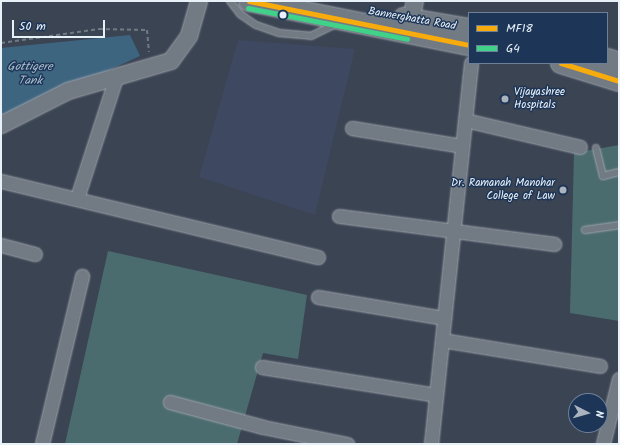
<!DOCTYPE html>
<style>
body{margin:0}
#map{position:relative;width:620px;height:445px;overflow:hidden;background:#3b4453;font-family:Kalam,sans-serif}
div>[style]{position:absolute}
.built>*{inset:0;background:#3e4860}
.green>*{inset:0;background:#4b6c6f}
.water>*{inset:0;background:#3e6580}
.path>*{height:2px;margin-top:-1px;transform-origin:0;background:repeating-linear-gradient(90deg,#717982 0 4px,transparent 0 7px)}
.roads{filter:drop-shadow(0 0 1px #9da3ab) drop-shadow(0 0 1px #9da3ab)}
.service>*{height:6px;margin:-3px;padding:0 3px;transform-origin:3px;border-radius:3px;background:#727a84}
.minor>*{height:13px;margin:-6.5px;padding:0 6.5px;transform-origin:6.5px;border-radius:6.5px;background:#727a84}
.tertiary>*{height:16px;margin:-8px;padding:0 8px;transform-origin:8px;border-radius:8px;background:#727a84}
.primary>*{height:20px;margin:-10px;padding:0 10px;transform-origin:10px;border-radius:10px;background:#727a84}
.bus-1>*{height:5px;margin:-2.5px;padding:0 2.5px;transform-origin:2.5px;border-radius:2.5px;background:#f8ab0d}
.bus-2>*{height:5px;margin:-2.5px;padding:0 2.5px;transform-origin:2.5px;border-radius:2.5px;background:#40d288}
.dots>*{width:11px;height:11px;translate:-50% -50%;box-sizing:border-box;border:2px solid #1d3557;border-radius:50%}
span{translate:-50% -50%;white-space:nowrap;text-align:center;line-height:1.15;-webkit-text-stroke:3px #1d3557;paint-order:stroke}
.street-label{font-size:11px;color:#e8f1f8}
.poi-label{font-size:11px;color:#e8f1f8}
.left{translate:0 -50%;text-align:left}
.right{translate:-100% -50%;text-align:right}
.water-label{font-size:12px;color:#acc1d0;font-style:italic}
.frame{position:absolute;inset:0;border:2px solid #e8f1f8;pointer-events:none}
.legend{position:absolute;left:468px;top:12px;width:140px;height:52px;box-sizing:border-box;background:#1d3557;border:1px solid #6e8097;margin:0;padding:5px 7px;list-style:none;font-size:12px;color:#e8f1f8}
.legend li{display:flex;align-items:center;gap:8px;height:20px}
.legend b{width:20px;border:1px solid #6e8097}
.north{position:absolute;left:568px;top:393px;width:40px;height:40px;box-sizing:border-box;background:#1d3557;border:1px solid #6e8097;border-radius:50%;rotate:96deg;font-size:11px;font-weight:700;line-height:16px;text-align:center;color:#e8f1f8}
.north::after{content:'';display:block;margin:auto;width:14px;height:18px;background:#abb4be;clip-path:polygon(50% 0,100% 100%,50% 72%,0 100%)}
.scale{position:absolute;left:12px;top:20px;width:93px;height:18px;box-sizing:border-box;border:2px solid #e8f1f8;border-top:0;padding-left:5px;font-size:12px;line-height:14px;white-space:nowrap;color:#e8f1f8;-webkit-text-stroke:3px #1d3557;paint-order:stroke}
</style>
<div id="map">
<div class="built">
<div style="clip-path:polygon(238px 40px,355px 49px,315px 215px,199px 177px)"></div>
</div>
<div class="green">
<div style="clip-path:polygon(619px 145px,619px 321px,570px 313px,574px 153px)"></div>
<div style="clip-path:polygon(108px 251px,307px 295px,298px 359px,263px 353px,237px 444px,65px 444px)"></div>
</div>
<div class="water">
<div style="clip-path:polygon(130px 35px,140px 56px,1px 119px,1px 48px)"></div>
</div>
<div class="path">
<div style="left:1px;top:43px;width:99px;rotate:-8.1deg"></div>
<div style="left:99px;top:29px;width:48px;rotate:1.2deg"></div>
<div style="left:147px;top:30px;width:22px;rotate:85deg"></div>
</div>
<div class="roads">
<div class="service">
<div style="left:230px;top:1px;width:16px;rotate:52deg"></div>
<div style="left:240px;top:14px;width:19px;rotate:35deg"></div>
<div style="left:256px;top:25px;width:24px;rotate:19deg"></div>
<div style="left:279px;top:33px;width:32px;rotate:5deg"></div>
<div style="left:311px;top:36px;width:28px;rotate:-26deg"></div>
<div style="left:596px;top:148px;width:29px;rotate:76deg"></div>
<div style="left:603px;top:176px;width:16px;rotate:-14deg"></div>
<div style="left:585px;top:230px;width:34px;rotate:-8deg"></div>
</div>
<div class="minor">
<div style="left:465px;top:120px;width:118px;rotate:13.2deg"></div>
<div style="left:352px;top:128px;width:111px;rotate:9.3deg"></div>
<div style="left:1px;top:181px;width:326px;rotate:13.5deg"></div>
<div style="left:77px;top:198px;width:127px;rotate:-72.1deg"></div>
<div style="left:339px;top:216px;width:217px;rotate:7.4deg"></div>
<div style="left:1px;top:245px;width:35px;rotate:15deg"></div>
<div style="left:318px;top:297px;width:128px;rotate:9.5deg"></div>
<div style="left:442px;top:340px;width:160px;rotate:9.3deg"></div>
<div style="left:262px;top:367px;width:176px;rotate:9.1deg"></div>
<div style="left:170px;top:402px;width:96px;rotate:15deg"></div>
<div style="left:263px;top:427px;width:86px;rotate:11.4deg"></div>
<div style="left:42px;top:444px;width:173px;rotate:-76.6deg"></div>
<div style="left:431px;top:444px;width:383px;rotate:-84deg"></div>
<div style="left:603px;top:444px;width:67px;rotate:-76.2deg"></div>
</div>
<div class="tertiary">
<div style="left:409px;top:31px;width:31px;rotate:-79deg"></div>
<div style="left:1px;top:125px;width:75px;rotate:-26.9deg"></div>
<div style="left:68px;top:91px;width:107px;rotate:-16.2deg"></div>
<div style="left:171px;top:61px;width:31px;rotate:-54deg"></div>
<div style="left:189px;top:36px;width:36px;rotate:-74deg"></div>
</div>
<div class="primary">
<div style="left:249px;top:1px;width:224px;rotate:11.3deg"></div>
<div style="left:404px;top:18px;width:66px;rotate:9.6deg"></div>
<div style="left:607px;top:59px;width:13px;rotate:18deg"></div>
<div style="left:561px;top:63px;width:61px;rotate:17.2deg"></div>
</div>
</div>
<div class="bus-1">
<div style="left:249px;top:1px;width:224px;rotate:11.3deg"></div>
<div style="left:561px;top:63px;width:61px;rotate:17.2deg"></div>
</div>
<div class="bus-2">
<div style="left:248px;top:8px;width:162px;rotate:11deg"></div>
</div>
<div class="dots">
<div style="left:283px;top:15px;background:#e8f1f8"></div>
<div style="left:505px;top:99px;background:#abb4be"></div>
<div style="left:563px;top:190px;background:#abb4be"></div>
</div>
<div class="street-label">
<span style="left:412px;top:19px;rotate:10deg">Bannerghatta Road</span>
</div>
<div class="poi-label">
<span class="left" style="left:514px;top:99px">Vijayashree<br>Hospitals</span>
<span class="right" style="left:555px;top:190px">Dr. Ramanah Manohar<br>College of Law</span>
</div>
<div class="water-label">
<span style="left:30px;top:74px">Gottigere<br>Tank</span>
</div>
<div class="frame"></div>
<ul class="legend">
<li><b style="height:5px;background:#f8ab0d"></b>MF18</li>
<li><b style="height:5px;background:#40d288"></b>G4</li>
</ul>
<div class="north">N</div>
<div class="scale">50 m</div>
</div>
